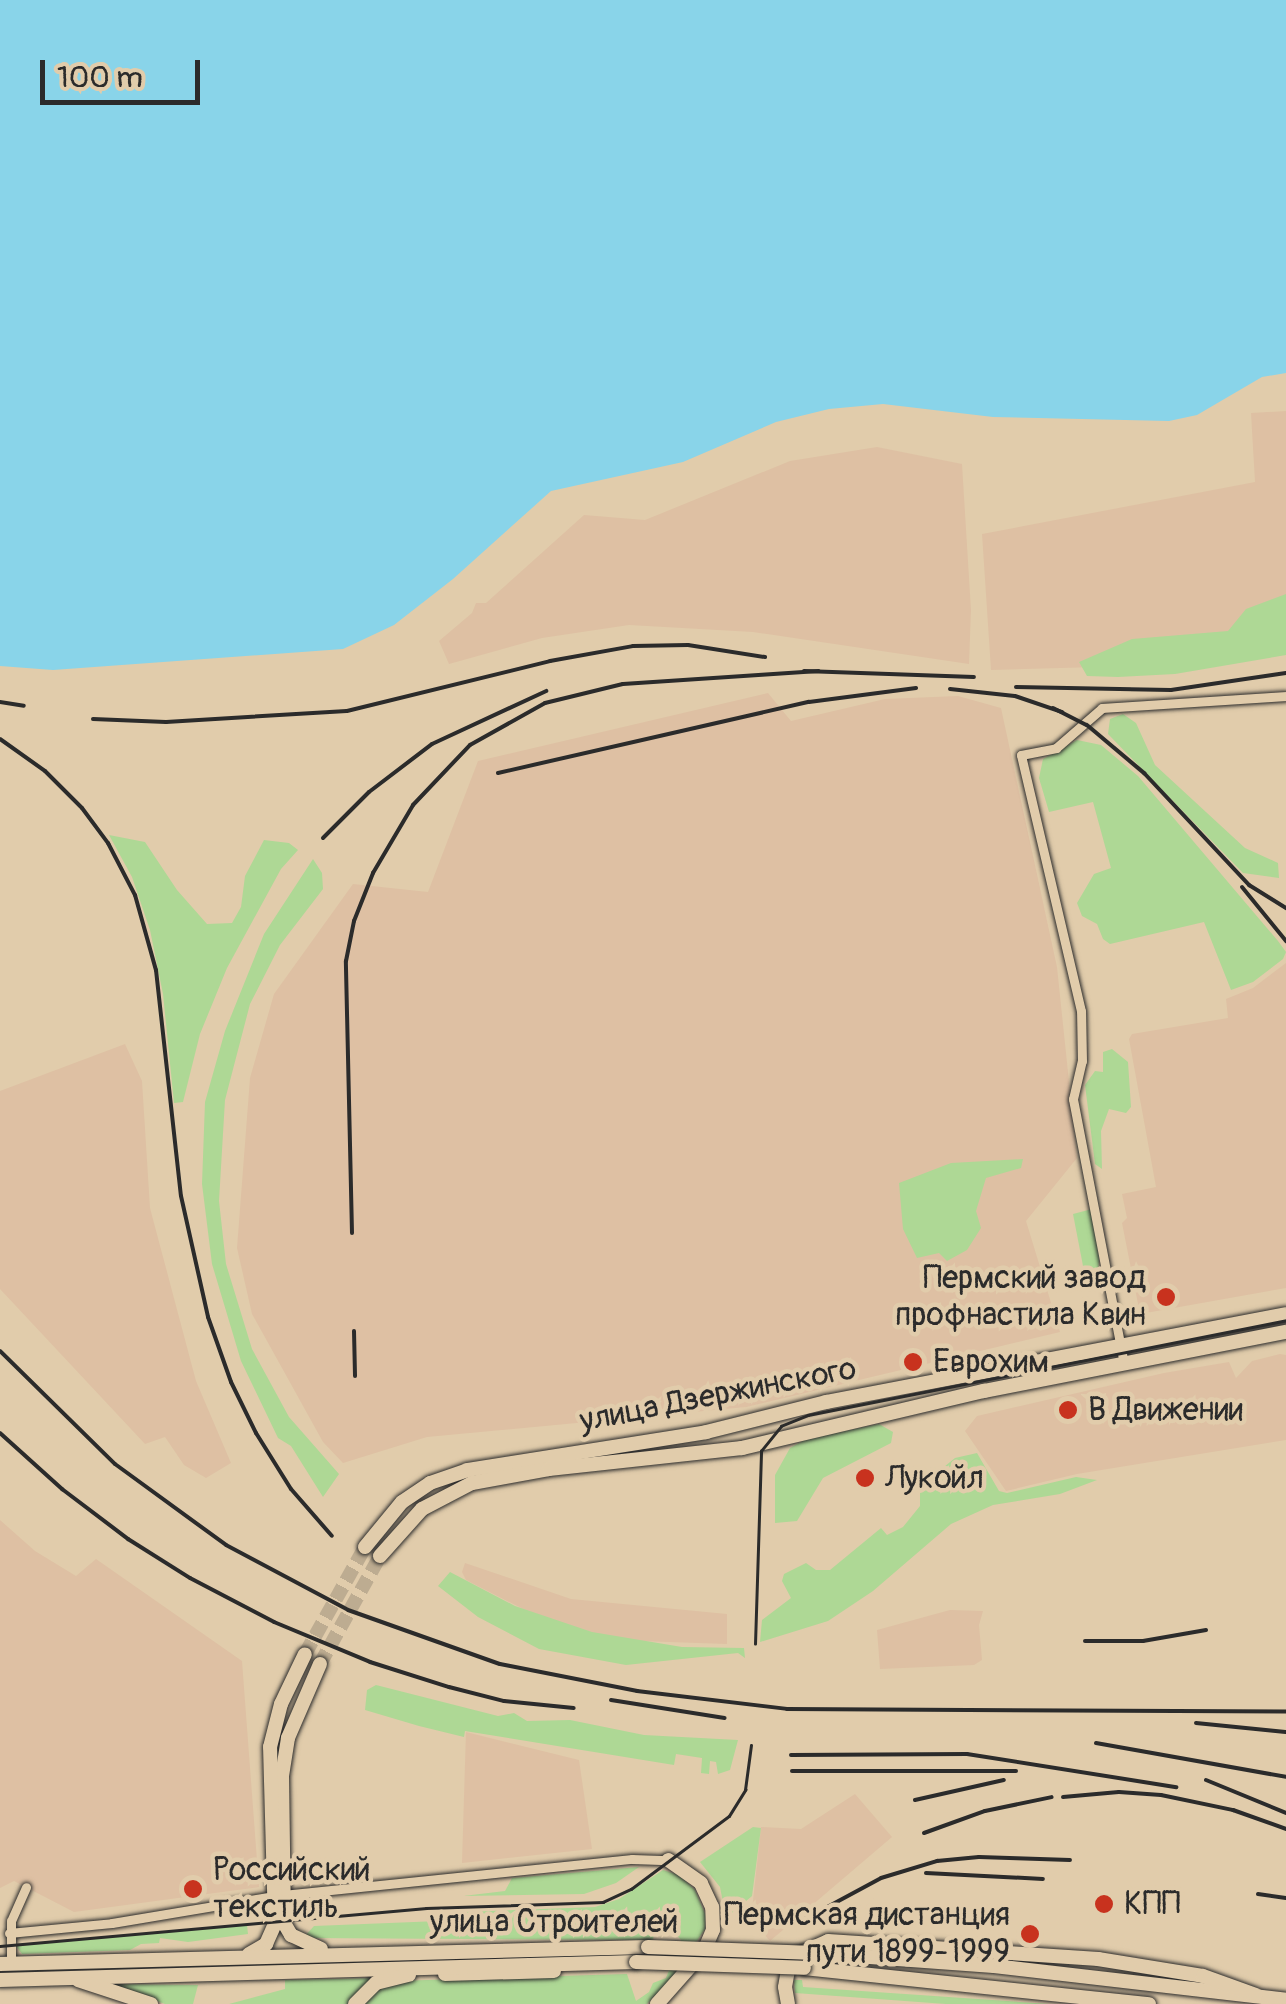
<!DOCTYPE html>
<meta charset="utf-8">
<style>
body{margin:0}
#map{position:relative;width:1286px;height:2004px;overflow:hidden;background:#e1ccab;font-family:Pangolin,sans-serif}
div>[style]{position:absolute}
.built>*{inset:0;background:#dec0a3}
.green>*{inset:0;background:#aed895}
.water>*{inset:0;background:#89d4e9}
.secondary-tunnel>*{height:14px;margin-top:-7px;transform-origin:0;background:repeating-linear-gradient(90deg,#bdac91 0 14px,transparent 0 21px)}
.roads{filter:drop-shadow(0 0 2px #2b2b2b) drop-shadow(0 0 2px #2b2b2b)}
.minor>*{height:9px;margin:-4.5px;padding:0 4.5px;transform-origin:4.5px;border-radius:4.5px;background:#e1ccab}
.secondary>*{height:14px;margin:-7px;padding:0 7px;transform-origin:7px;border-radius:7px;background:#e1ccab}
.tram>*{height:2.5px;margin:-1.25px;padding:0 1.25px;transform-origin:1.25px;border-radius:1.25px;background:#2b2b2b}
.rail>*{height:4px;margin:-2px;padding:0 2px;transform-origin:2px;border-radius:2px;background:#2b2b2b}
.bridges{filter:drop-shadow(0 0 2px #2b2b2b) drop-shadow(0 0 2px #2b2b2b)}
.secondary-bridge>*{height:14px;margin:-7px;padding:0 7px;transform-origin:7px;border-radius:7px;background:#e1ccab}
.dots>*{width:28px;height:28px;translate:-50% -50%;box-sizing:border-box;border:5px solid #e1ccab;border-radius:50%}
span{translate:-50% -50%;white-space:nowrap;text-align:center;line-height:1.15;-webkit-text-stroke:9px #e1ccab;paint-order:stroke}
.poi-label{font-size:32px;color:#2b2b2b}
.right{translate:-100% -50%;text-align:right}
.left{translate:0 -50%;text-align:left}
.street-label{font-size:32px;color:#2b2b2b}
.scale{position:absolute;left:40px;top:60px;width:160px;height:45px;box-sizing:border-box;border:5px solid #2b2b2b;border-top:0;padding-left:12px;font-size:30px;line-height:35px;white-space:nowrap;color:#2b2b2b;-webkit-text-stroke:8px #e1ccab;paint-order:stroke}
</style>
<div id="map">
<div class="built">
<div style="clip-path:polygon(1286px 411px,1286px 646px,1133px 666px,991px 670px,982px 534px,1255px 482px,1251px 413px)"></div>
<div style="clip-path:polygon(877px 447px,962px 464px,971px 610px,969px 664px,753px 632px,629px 625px,542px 638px,449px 664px,439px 641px,472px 613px,476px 603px,486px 603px,584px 515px,645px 520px,790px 461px)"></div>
<div style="clip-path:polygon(768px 693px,791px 721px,885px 699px,958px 696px,1001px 708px,1057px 967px,1077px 1158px,1026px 1221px,1060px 1332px,746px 1407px,427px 1437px,343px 1463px,323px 1442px,252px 1314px,237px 1248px,250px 1078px,274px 994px,353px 884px,428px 892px,478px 761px)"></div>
<div style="clip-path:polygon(1286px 963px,1286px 1288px,1140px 1314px,1122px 1223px,1127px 1218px,1122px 1194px,1156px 1187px,1129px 1039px,1132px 1034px,1228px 1018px,1226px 999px,1253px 988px)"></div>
<div style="clip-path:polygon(125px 1044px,142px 1081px,150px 1208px,196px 1381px,231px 1463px,206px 1478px,184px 1465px,165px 1437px,145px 1444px,0 1289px,0 1091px)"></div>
<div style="clip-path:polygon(1280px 1354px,1286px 1355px,1286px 1440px,1077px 1474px,1006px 1491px,965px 1431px,977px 1416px,1164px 1373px,1229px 1362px,1236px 1378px,1252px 1361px)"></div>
<div style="clip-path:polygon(0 1520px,35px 1551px,76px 1576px,96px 1559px,242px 1661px,259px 1887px,74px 1912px,14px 1881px,0 1888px)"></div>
<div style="clip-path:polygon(465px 1563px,571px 1599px,727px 1614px,727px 1644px,582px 1639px,466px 1580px,462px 1572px)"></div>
<div style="clip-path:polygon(950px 1610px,983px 1611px,979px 1625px,982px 1660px,974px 1665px,880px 1669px,877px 1630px)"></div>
<div style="clip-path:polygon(466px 1732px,579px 1760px,592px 1849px,462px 1863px)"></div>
<div style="clip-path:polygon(855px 1794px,892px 1837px,770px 1941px,751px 1919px,761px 1827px,801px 1829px)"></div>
</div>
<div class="green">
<div style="clip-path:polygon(1286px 594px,1286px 655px,1175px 674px,1118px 677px,1087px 676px,1079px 662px,1132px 639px,1228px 631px,1246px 609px)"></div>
<div style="clip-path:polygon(1123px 714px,1136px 723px,1155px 765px,1245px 848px,1278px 863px,1279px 878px,1243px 873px,1108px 734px,1110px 719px)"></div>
<div style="clip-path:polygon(1077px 740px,1101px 745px,1138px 776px,1278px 941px,1286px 952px,1283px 959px,1253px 982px,1231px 990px,1204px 922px,1110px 944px,1103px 939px,1097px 924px,1082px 916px,1077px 903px,1094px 874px,1111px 868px,1093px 802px,1049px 812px,1039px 778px,1043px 759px)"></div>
<div style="clip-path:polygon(109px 835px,145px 842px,177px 890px,207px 924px,232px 923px,241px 907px,245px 876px,264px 840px,289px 843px,298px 850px,281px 869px,227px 968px,200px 1034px,183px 1102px,174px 1103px,163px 994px,150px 930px,132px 877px)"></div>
<div style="clip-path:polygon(313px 859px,322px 873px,323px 889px,280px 945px,250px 1004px,225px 1100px,219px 1201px,226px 1264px,252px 1349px,289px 1417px,339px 1474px,323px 1497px,291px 1446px,278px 1438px,241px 1361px,212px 1264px,202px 1184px,205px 1102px,225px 1031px,264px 934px)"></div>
<div style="clip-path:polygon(1112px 1049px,1128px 1062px,1131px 1107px,1126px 1113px,1109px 1109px,1101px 1131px,1102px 1169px,1095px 1164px,1085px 1085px,1095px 1071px,1103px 1072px,1103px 1052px)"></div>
<div style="clip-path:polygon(1023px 1159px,1021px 1168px,986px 1178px,976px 1211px,981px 1228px,967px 1250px,947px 1261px,939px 1253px,917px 1258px,903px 1229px,899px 1183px,951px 1163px)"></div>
<div style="clip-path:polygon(1092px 1209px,1100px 1246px,1098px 1274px,1084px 1271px,1073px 1214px)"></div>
<div style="clip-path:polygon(879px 1424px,893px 1432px,891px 1443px,823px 1478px,797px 1521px,775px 1523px,775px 1475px,790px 1448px,806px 1439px)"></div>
<div style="clip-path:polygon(977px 1453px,999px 1491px,1007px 1493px,1076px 1477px,1097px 1480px,1060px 1494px,993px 1505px,951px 1524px,873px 1591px,828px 1621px,760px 1642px,762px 1620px,791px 1598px,782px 1581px,784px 1574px,806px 1563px,816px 1570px,830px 1570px,881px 1528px,887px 1535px,903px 1527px,920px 1506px,920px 1493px,940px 1484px,939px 1471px,955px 1458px)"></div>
<div style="clip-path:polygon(450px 1572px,515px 1606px,592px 1632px,682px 1647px,744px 1648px,745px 1658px,738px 1653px,626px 1665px,539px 1649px,478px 1617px,438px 1586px)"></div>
<div style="clip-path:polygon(376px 1685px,498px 1716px,514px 1713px,527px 1721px,570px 1720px,644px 1735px,738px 1740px,730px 1770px,718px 1774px,716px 1762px,710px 1761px,709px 1774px,701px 1773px,702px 1758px,676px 1754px,674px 1765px,465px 1731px,464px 1737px,419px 1726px,365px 1710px,367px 1690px)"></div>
<div style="clip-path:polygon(753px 1827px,761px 1828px,752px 1896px,726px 1918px,720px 1887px,700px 1862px)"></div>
<div style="clip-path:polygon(639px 1867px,616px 1883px,584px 1894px,463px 1896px,505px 1891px,512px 1878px)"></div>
<div style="clip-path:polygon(663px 1870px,679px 1875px,695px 1890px,706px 1916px,705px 1929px,672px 1978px,647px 2004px,361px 2004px,372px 1992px,394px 1981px,627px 1974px,636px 2001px,649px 1992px,653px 1983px,666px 1978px,681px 1940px,665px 1922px,655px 1925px,653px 1940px,303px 1938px,314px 1926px,464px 1920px,466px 1912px,595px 1907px,619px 1899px)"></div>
<div style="clip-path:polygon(247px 1925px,248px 1934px,188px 1942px,160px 1938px,159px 1943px,141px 1944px,130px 1950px,22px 1954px,16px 1946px)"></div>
<div style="clip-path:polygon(376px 1978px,349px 2004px,229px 2004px,285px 1989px,285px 1980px)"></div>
<div style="clip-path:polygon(794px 1980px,802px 1980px,803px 1987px,1050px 2004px,946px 2004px,795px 1993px)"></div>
<div style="clip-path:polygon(109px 1984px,198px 1985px,193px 2004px,165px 2004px)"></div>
</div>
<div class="water">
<div style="clip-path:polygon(0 0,1286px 0,1286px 373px,1262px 377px,1197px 415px,1169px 421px,993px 417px,883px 404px,829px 409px,776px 422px,683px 462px,551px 491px,453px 579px,394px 625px,343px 649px,53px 670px,0 666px)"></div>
</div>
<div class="secondary-tunnel">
<div style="left:305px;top:1654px;width:123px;rotate:-60.7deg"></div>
<div style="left:320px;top:1664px;width:124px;rotate:-60.9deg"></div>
</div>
<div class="roads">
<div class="minor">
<div style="left:1124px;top:1364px;width:270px;rotate:-100.9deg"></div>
<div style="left:1073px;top:1099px;width:39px;rotate:-77deg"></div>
<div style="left:1082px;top:1061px;width:50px;rotate:-91.1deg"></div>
<div style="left:1081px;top:1011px;width:263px;rotate:-103.2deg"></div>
<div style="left:1021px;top:755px;width:36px;rotate:-11deg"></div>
<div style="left:1056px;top:748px;width:61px;rotate:-41deg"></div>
<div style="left:1102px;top:708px;width:184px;rotate:-3.7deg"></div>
<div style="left:9px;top:1933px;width:103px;rotate:-5.5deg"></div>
<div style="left:112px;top:1923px;width:163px;rotate:-9.5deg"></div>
<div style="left:273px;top:1896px;width:361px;rotate:-5.9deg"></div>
<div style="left:632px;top:1859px;width:36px;rotate:2deg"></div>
<div style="left:11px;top:1964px;width:43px;rotate:-90deg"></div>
<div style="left:11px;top:1921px;width:37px;rotate:-66deg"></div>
</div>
<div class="secondary">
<div style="left:365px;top:1547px;width:58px;rotate:-50.6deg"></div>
<div style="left:402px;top:1502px;width:34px;rotate:-34deg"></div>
<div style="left:430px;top:1483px;width:39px;rotate:-19deg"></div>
<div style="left:467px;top:1470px;width:242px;rotate:-9deg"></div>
<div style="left:706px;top:1432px;width:124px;rotate:-14deg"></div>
<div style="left:826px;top:1402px;width:468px;rotate:-10.8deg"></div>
<div style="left:380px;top:1556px;width:63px;rotate:-48.2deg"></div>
<div style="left:422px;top:1509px;width:56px;rotate:-27.5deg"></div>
<div style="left:472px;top:1483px;width:78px;rotate:-10.3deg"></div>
<div style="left:549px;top:1469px;width:194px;rotate:-6.2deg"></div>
<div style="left:742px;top:1448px;width:249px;rotate:-13.3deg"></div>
<div style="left:984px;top:1391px;width:308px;rotate:-11.1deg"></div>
<div style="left:320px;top:1664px;width:81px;rotate:113.4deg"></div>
<div style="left:288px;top:1738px;width:38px;rotate:99deg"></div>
<div style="left:282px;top:1776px;width:147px;rotate:89.2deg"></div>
<div style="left:284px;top:1923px;width:14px;rotate:60deg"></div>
<div style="left:291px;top:1935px;width:33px;rotate:25deg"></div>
<div style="left:815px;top:1953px;width:179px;rotate:4.2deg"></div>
<div style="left:994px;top:1966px;width:294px;rotate:6.6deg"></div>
<div style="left:249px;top:1954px;width:20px;rotate:-30deg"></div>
<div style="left:266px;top:1944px;width:22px;rotate:-66deg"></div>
<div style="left:275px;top:1924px;width:177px;rotate:-91.6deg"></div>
<div style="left:270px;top:1747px;width:44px;rotate:-75.7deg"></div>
<div style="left:281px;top:1704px;width:55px;rotate:-64.4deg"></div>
<div style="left:0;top:1964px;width:648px;rotate:-1.5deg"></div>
<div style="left:804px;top:1968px;width:347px;rotate:6deg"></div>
<div style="left:445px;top:1974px;width:109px;rotate:-1.6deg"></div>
<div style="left:0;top:1980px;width:636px;rotate:-1.62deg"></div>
<div style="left:78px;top:1980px;width:77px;rotate:18.2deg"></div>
<div style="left:355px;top:2004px;width:30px;rotate:-45deg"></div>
<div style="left:376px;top:1983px;width:34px;rotate:-14deg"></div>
<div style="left:657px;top:2004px;width:71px;rotate:-48.4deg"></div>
<div style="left:704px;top:1951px;width:23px;rotate:-67deg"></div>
<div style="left:713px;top:1930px;width:23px;rotate:-92deg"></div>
<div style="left:712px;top:1907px;width:26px;rotate:-115deg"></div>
<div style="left:701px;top:1883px;width:40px;rotate:-145.1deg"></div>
<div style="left:788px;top:2004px;width:17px;rotate:-100deg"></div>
<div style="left:785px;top:1987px;width:22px;rotate:-80deg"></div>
<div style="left:789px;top:1965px;width:13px;rotate:-51deg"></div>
<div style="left:797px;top:1955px;width:34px;rotate:-24deg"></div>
<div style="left:828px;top:1941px;width:271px;rotate:3.8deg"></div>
<div style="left:1098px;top:1959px;width:106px;rotate:9.2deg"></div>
<div style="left:1203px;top:1976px;width:56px;rotate:19.7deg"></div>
</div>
</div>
<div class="tram">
<div style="left:755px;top:1644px;width:193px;rotate:-88.2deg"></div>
<div style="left:761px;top:1451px;width:32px;rotate:-51deg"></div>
<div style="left:781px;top:1426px;width:29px;rotate:-22deg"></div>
<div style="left:808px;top:1415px;width:487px;rotate:-11.2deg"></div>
<div style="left:0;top:1946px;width:428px;rotate:-5.1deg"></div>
<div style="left:426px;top:1908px;width:177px;rotate:-1.9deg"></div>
<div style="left:603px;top:1902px;width:31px;rotate:-25deg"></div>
<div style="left:631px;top:1889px;width:122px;rotate:-36.7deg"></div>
<div style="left:729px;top:1816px;width:31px;rotate:-58deg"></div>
<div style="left:745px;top:1790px;width:45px;rotate:-82.4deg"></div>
</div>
<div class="rail">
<div style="left:804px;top:671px;width:170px;rotate:2deg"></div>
<div style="left:1016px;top:687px;width:155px;rotate:1.1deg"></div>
<div style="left:1171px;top:690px;width:116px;rotate:-8.4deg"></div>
<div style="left:950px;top:689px;width:65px;rotate:6.1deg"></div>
<div style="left:1015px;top:696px;width:50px;rotate:18.8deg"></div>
<div style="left:0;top:702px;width:24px;rotate:9deg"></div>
<div style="left:1053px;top:708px;width:38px;rotate:27deg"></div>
<div style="left:1087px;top:725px;width:75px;rotate:40.1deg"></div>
<div style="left:1144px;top:773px;width:154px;rotate:46.8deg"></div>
<div style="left:1249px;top:885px;width:44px;rotate:31.9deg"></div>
<div style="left:93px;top:719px;width:73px;rotate:2.4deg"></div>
<div style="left:166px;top:722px;width:181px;rotate:-3.5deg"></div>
<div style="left:347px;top:711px;width:209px;rotate:-13.8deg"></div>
<div style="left:550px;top:661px;width:84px;rotate:-10.2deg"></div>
<div style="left:633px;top:646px;width:55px;rotate:-1deg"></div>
<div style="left:688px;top:645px;width:78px;rotate:8.9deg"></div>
<div style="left:0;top:739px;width:55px;rotate:35.4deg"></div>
<div style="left:45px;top:771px;width:52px;rotate:45deg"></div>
<div style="left:82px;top:808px;width:44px;rotate:53.4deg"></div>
<div style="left:108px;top:843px;width:59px;rotate:62.6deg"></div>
<div style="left:135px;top:895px;width:78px;rotate:74.4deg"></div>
<div style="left:156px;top:970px;width:227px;rotate:83.7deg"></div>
<div style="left:181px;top:1196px;width:124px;rotate:77.4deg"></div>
<div style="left:208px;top:1317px;width:69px;rotate:70.5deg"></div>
<div style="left:231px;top:1382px;width:57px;rotate:63.9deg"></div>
<div style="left:256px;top:1433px;width:66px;rotate:58deg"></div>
<div style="left:291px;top:1489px;width:62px;rotate:48.9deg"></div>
<div style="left:498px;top:773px;width:319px;rotate:-12.9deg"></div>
<div style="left:809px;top:702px;width:108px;rotate:-7.5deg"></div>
<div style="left:323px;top:838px;width:65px;rotate:-45deg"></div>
<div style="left:369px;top:792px;width:79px;rotate:-37.3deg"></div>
<div style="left:432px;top:744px;width:126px;rotate:-24.9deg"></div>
<div style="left:1242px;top:887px;width:70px;rotate:50.8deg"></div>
<div style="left:352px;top:1233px;width:272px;rotate:-91.3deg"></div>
<div style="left:346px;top:961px;width:41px;rotate:-78.7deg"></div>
<div style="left:354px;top:921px;width:52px;rotate:-68.4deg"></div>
<div style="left:373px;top:873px;width:79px;rotate:-59.5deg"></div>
<div style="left:413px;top:805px;width:83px;rotate:-46.5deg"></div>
<div style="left:470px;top:745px;width:86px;rotate:-29.2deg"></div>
<div style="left:545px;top:703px;width:80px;rotate:-13.7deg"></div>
<div style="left:623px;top:684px;width:196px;rotate:-3.8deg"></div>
<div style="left:354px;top:1331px;width:45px;rotate:88.7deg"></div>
<div style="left:0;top:1351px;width:161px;rotate:44.5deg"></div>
<div style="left:115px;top:1464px;width:137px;rotate:36.1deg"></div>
<div style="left:226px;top:1545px;width:138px;rotate:28deg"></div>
<div style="left:348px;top:1610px;width:161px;rotate:19.6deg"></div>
<div style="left:500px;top:1664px;width:140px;rotate:11.1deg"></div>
<div style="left:637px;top:1691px;width:151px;rotate:6.8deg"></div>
<div style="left:787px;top:1709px;width:499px;rotate:0.3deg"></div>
<div style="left:0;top:1433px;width:84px;rotate:42.1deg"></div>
<div style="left:62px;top:1489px;width:83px;rotate:37.1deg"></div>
<div style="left:128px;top:1539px;width:73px;rotate:32.2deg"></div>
<div style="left:190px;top:1578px;width:95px;rotate:27.6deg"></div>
<div style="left:274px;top:1622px;width:104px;rotate:22.6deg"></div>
<div style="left:370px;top:1662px;width:83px;rotate:17.6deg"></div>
<div style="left:449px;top:1687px;width:57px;rotate:14.3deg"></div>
<div style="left:504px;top:1701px;width:70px;rotate:5.7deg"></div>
<div style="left:1085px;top:1641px;width:58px"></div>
<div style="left:1143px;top:1641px;width:64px;rotate:-9.9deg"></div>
<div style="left:611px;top:1700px;width:115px;rotate:9deg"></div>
<div style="left:1196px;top:1723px;width:90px;rotate:5.7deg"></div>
<div style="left:1096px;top:1743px;width:193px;rotate:10.1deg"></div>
<div style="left:791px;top:1755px;width:176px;rotate:-0.3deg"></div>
<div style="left:967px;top:1754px;width:212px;rotate:9deg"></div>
<div style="left:792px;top:1771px;width:224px"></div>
<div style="left:1206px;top:1780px;width:87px;rotate:22.4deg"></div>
<div style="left:1063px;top:1797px;width:56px;rotate:-5.1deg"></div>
<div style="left:1119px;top:1792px;width:42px;rotate:4.1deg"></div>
<div style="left:1161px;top:1795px;width:74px;rotate:11.8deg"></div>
<div style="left:1233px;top:1810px;width:56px;rotate:19.7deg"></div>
<div style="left:915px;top:1800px;width:91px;rotate:-12.7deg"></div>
<div style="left:924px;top:1833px;width:65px;rotate:-19.8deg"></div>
<div style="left:985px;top:1811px;width:68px;rotate:-11.8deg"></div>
<div style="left:926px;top:1873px;width:117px;rotate:2.9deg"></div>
<div style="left:1258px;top:1894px;width:28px;rotate:8deg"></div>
<div style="left:805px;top:1919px;width:86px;rotate:-28.3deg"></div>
<div style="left:881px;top:1878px;width:59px;rotate:-16.9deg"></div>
<div style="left:937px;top:1861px;width:42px;rotate:-5.4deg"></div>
<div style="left:979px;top:1857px;width:91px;rotate:1.9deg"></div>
</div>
<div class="bridges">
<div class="secondary-bridge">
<div style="left:648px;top:1947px;width:167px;rotate:2.1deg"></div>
<div style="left:636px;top:1962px;width:168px;rotate:2deg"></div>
</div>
</div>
<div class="dots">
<div style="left:1166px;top:1297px;background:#c8321e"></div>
<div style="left:913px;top:1362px;background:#c8321e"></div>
<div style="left:1068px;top:1410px;background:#c8321e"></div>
<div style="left:865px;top:1478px;background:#c8321e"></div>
<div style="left:193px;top:1889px;background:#c8321e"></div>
<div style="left:1104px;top:1904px;background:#c8321e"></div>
<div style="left:1030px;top:1934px;background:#c8321e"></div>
</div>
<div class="poi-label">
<span class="right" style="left:1146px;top:1297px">Пермский завод<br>профнастила Квин</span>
<span class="left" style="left:933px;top:1362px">Еврохим</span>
<span class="left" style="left:1088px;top:1410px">В Движении</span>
<span class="left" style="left:885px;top:1478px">Лукойл</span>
<span class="left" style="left:213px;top:1889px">Российский<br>текстиль</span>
<span class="left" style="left:1124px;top:1904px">КПП</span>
<span class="right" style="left:1010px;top:1934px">Пермская дистанция<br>пути 1899-1999</span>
</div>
<div class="street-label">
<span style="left:718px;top:1395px;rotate:-11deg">улица Дзержинского</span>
<span style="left:554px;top:1922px">улица Строителей</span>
</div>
<div class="scale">100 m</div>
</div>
